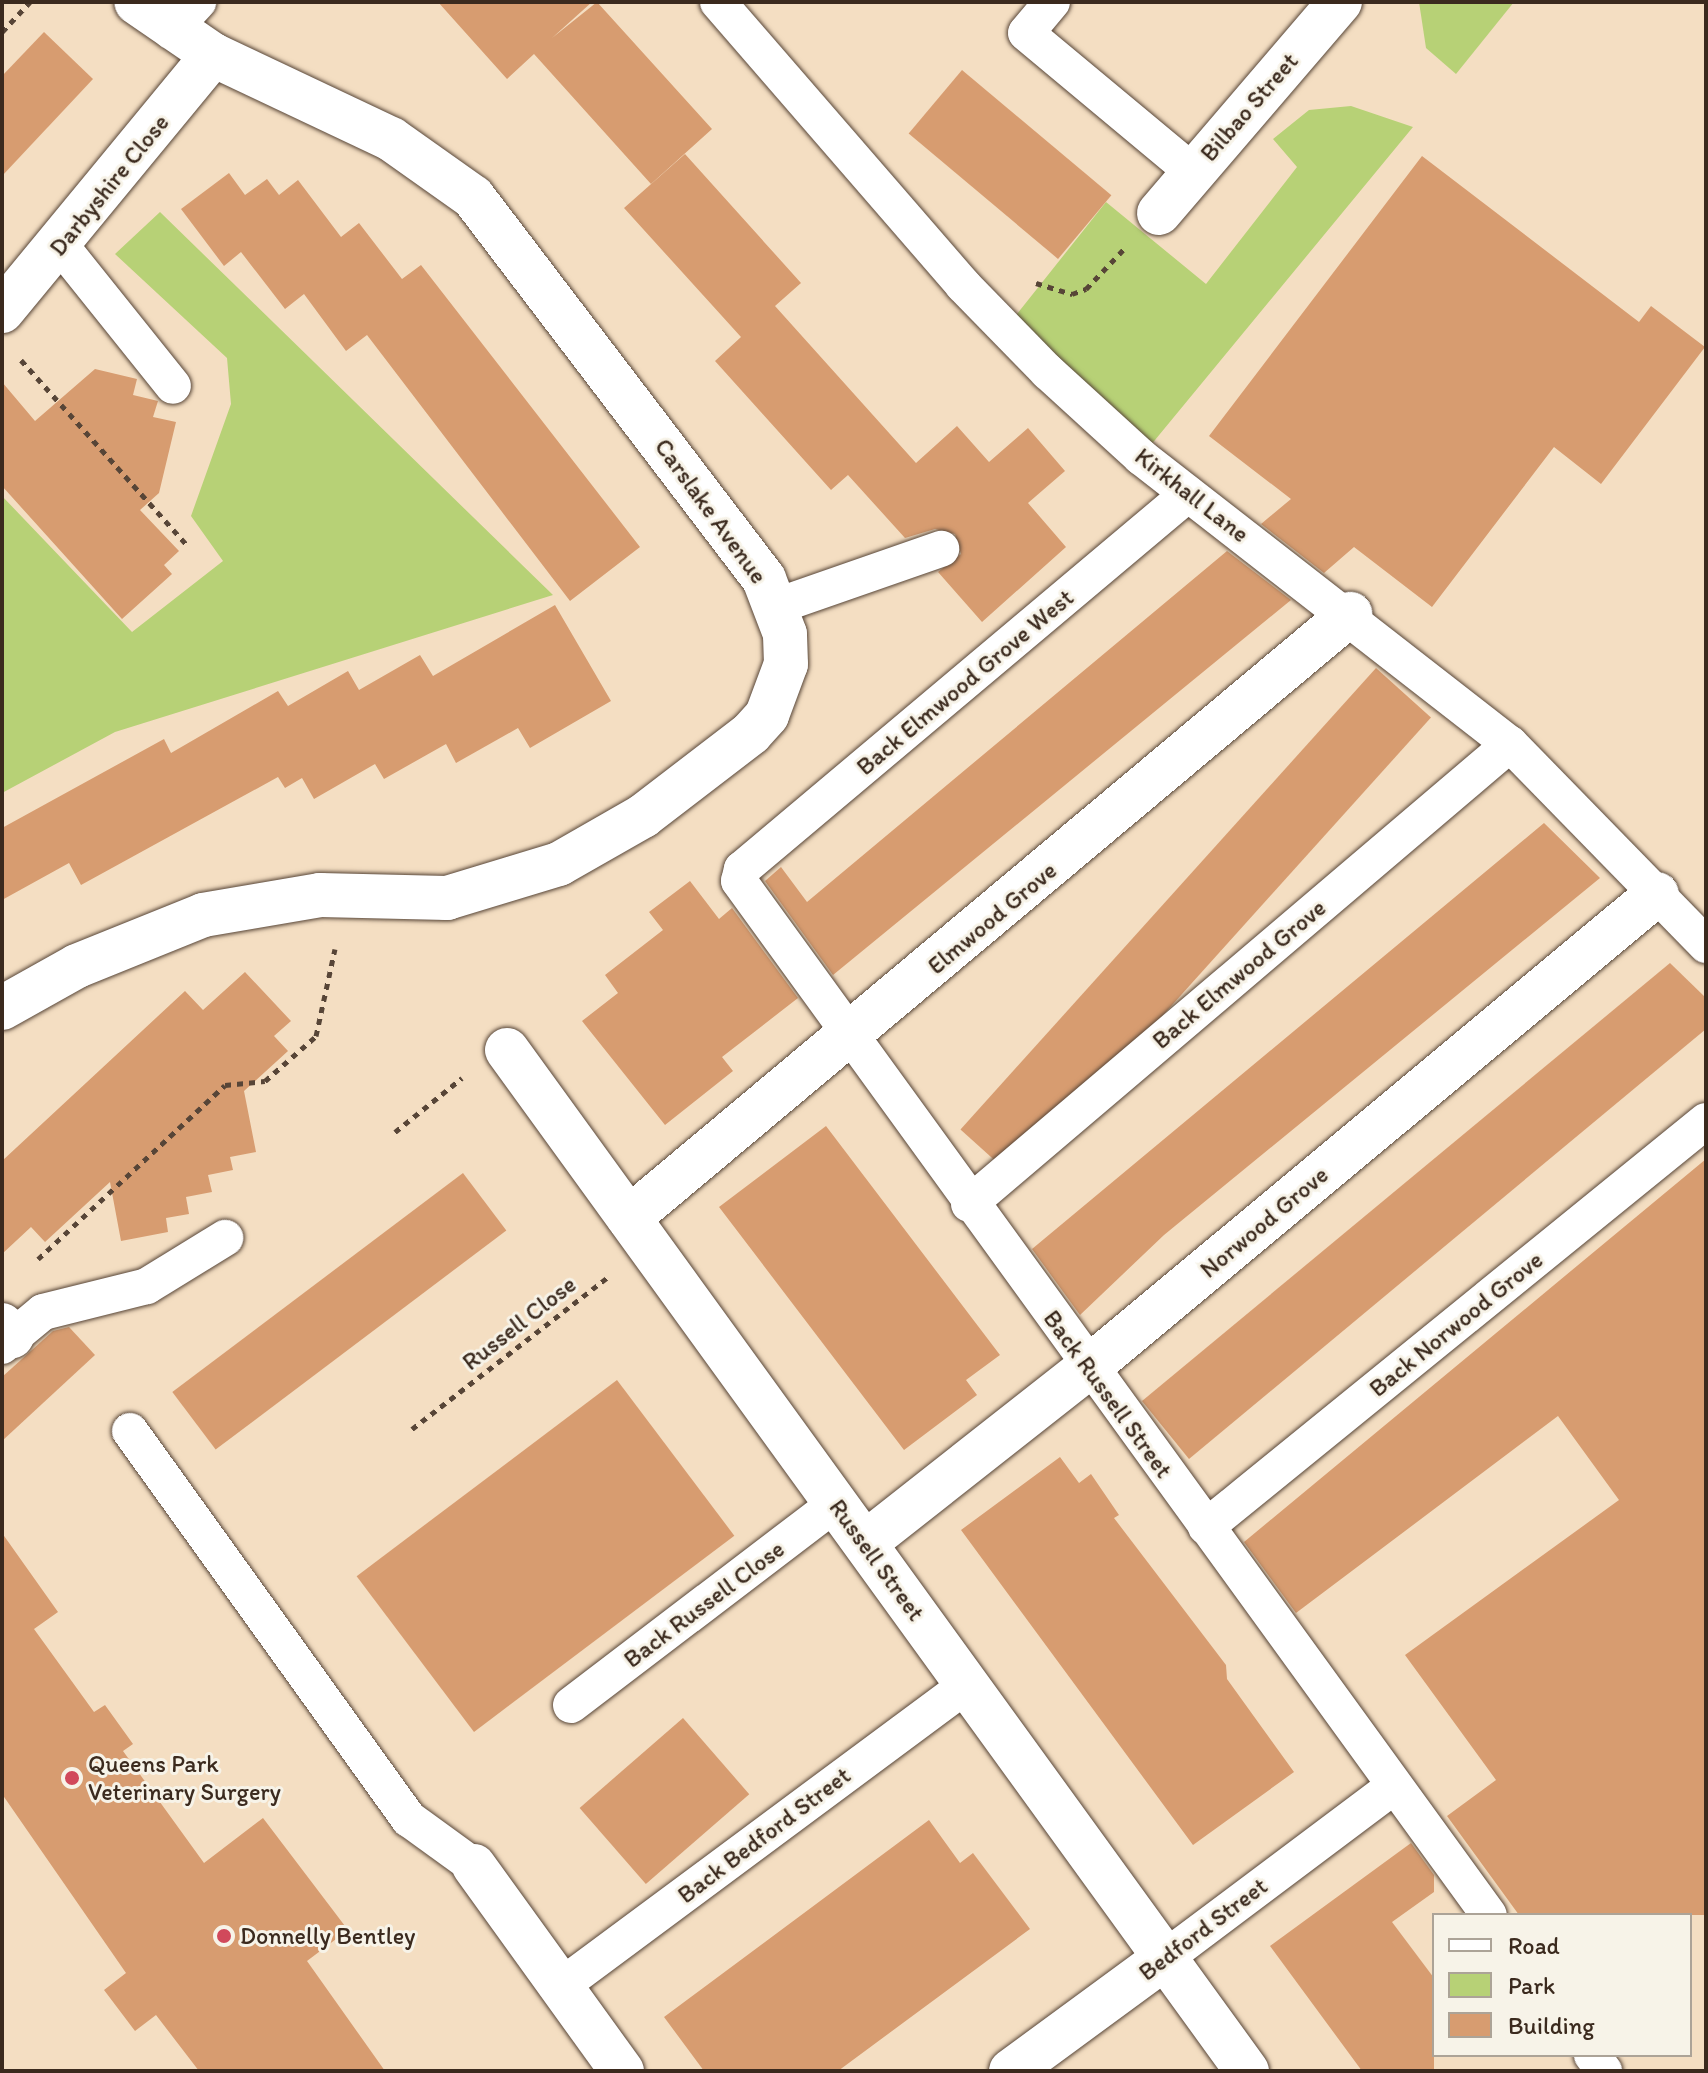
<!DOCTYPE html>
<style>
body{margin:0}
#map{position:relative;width:1708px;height:2073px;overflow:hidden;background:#f4dec2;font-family:Itim,sans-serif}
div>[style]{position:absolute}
.green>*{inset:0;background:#b7d176}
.building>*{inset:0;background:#d79c70;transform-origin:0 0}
.path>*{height:5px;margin-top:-2.5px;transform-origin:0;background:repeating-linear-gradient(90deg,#574537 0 6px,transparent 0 12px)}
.roads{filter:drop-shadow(0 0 2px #574537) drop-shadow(0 0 2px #574537)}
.service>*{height:36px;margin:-18px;padding:0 18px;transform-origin:18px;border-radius:18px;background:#fff}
.minor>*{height:44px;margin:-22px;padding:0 22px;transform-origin:22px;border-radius:22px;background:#fff}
.dots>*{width:22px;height:22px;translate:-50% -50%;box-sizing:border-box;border:4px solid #f7f3e8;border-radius:50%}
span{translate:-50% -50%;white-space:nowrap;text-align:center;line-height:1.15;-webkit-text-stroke:6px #f7f3e8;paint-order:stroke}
.street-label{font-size:24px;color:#3b2a1e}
.poi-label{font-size:24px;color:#3b2a1e}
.left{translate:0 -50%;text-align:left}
.frame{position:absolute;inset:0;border:4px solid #3b2a1e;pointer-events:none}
.legend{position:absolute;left:1432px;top:1913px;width:260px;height:144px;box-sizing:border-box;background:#f7f3e8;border:2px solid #aca397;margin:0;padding:10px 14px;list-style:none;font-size:24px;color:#3b2a1e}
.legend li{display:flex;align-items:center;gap:16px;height:40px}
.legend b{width:40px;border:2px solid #aca397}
</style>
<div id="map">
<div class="green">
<div style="clip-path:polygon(1419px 2px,1514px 2px,1456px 74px,1426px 48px)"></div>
<div style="clip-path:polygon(1351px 106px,1413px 127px,1141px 457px,1005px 329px,1106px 202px,1206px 284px,1297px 167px,1273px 139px,1309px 110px)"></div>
<div style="clip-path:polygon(160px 212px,553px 595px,115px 732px,2px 793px,2px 496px,132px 632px,223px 561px,191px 516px,231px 404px,227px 358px,115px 254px)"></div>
</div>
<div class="building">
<div style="clip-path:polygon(438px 2px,592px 2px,552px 38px,597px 2px,712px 129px,651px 184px,534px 54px,507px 79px)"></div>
<div style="clip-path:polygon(44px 32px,93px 79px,2px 176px,2px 76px)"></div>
<div style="left:962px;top:70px;width:195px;height:83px;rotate:40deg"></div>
<div style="clip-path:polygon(685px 154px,801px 283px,775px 306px,916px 463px,957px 426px,989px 462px,1028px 428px,1065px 471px,1028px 503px,1066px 547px,982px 622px,938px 572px,961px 554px,955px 534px,935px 529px,905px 538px,848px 475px,831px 490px,715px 361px,741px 337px,624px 208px)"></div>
<div style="clip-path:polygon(1422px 156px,1639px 322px,1651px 306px,1705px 347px,1601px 484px,1554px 447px,1432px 607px,1354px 547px,1324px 573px,1261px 524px,1291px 499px,1209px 436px)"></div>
<div style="clip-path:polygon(229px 173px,245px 195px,267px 179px,279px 195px,298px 180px,341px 237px,359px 223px,402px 279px,421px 265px,640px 547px,570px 601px,367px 335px,346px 351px,304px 294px,285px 309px,241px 252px,224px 266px,181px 209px)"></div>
<div style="clip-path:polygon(95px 369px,137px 379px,133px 395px,158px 401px,153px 417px,176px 422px,159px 493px,140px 510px,179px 551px,164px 565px,172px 574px,122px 619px,2px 486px,2px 382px,35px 421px)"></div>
<div style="clip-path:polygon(1227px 551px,1291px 600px,833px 975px,765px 881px,781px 867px,807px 902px)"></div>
<div style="clip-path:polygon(555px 605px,611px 701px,530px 748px,518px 728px,456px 763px,446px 744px,384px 779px,375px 764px,314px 799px,302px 778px,285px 788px,278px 777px,81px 885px,69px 863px,2px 900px,2px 828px,164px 739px,171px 753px,278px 691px,288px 706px,348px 671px,359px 690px,420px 655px,433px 676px)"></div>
<div style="left:1376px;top:668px;width:74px;height:621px;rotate:42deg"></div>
<div style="clip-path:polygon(1544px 823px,1600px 878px,1164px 1235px,1080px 1315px,1032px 1249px)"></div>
<div style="clip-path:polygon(690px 881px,719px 919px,732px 908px,798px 998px,722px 1057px,733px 1071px,665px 1125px,582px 1021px,618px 993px,605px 975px,663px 930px,649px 912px)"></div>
<div style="clip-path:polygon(1670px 963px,1706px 998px,1706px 1029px,1189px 1459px,1142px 1401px)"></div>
<div style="clip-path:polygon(245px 972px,291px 1021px,274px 1036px,288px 1051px,244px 1091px,256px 1152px,230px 1157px,233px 1170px,208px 1175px,212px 1192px,186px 1197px,189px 1214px,166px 1218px,168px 1232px,121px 1241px,110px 1182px,45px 1242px,31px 1227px,2px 1254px,2px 1161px,185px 991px,203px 1010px)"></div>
<div style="clip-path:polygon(826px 1126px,1000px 1355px,966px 1380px,977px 1395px,904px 1450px,719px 1207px)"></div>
<div style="clip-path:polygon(1706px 1159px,1706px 1915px,1519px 1915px,1447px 1816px,1496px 1780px,1405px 1655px,1619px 1500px,1558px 1416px,1296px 1613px,1244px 1542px)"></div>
<div style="left:463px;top:1173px;width:72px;height:364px;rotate:53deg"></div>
<div style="clip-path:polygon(69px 1327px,95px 1355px,2px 1441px,2px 1377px,53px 1331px)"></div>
<div style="left:617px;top:1380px;width:195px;height:326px;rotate:53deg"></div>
<div style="clip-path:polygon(1060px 1457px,1079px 1483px,1091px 1474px,1119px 1515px,1114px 1518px,1226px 1665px,1227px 1679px,1294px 1772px,1193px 1845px,961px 1530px)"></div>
<div style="clip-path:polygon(2px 1533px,58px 1612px,34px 1629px,94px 1712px,105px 1705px,133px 1744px,123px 1751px,204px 1863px,263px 1818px,348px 1930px,307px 1961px,385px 2071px,199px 2071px,156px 2015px,135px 2031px,104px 1990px,126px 1973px,2px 1794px)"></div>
<div style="left:683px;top:1718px;width:101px;height:137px;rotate:49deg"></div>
<div style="clip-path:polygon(929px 1820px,960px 1863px,973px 1853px,1030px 1929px,838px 2071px,704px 2071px,664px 2017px)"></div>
<div style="clip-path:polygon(1411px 1843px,1434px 1875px,1434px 1892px,1392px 1922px,1434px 1978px,1434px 2071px,1362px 2071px,1270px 1946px)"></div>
</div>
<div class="path">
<div style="left:2px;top:32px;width:41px;rotate:-47deg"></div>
<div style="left:1036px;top:283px;width:38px;rotate:17deg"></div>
<div style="left:1072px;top:294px;width:15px;rotate:-20deg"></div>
<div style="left:1086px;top:289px;width:54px;rotate:-46.5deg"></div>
<div style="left:21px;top:360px;width:247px;rotate:48.1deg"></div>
<div style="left:395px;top:1132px;width:86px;rotate:-38.9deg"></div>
<div style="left:38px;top:1259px;width:255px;rotate:-42.9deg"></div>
<div style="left:225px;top:1085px;width:40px;rotate:-5.7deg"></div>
<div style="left:265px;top:1081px;width:68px;rotate:-41.4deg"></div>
<div style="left:316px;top:1036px;width:89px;rotate:-77.7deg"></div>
<div style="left:412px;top:1429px;width:247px;rotate:-37.8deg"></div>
</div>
<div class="roads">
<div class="service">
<div style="left:718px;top:2px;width:374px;rotate:49.1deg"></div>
<div style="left:963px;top:285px;width:122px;rotate:45.7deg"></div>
<div style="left:1048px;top:372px;width:126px;rotate:42.4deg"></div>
<div style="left:1141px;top:457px;width:467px;rotate:37.9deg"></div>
<div style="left:1510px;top:744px;width:281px;rotate:45.7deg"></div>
<div style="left:1052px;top:2px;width:40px;rotate:130deg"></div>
<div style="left:1026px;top:33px;width:217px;rotate:39.8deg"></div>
<div style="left:171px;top:31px;width:40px;rotate:-47deg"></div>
<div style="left:61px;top:246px;width:179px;rotate:51.3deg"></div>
<div style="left:1188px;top:494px;width:583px;rotate:139.94deg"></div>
<div style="left:742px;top:869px;width:12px;rotate:104deg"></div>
<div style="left:739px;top:881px;width:1277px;rotate:54.05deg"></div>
<div style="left:777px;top:606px;width:174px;rotate:-19.2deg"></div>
<div style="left:969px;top:1204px;width:710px;rotate:-40.37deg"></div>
<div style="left:2px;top:1346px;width:53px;rotate:-39.7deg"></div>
<div style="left:43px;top:1312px;width:107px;rotate:-14deg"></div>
<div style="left:147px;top:1286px;width:92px;rotate:-31.6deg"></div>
<div style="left:130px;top:1431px;width:478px;rotate:54.3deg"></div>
<div style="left:409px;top:1819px;width:80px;rotate:35.9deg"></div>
<div style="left:1206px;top:1527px;width:644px;rotate:-39.08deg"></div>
<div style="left:571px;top:1705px;width:333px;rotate:-37.3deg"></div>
<div style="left:1165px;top:1958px;width:286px;rotate:-36.9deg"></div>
<div style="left:561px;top:1986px;width:507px;rotate:-36.58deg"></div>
<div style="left:1592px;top:2055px;width:20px;rotate:53deg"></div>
</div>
<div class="minor">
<div style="left:1159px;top:213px;width:278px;rotate:-49.4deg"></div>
<div style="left:2px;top:311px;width:332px;rotate:-50.5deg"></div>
<div style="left:2px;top:1008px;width:86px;rotate:-29.2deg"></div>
<div style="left:77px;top:966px;width:136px;rotate:-22deg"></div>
<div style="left:203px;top:915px;width:119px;rotate:-9.7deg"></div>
<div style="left:320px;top:895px;width:127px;rotate:1.4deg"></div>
<div style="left:447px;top:898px;width:117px;rotate:-16.9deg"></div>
<div style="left:559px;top:864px;width:97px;rotate:-29.7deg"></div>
<div style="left:643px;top:816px;width:136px;rotate:-37.5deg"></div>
<div style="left:751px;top:733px;width:24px;rotate:-48deg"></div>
<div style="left:767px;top:715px;width:54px;rotate:-69.6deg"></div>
<div style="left:786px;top:664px;width:30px;rotate:-92deg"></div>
<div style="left:785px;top:634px;width:59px;rotate:-110.9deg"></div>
<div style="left:764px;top:579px;width:480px;rotate:-127.3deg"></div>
<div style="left:473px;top:197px;width:100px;rotate:-144.7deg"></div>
<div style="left:391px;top:139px;width:197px;rotate:-154.7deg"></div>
<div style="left:213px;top:55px;width:93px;rotate:-145.5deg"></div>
<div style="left:507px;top:1050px;width:1261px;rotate:54.07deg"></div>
<div style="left:629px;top:1218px;width:941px;rotate:-39.95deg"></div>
<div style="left:2px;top:1325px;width:15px;rotate:48deg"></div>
<div style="left:865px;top:1543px;width:285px;rotate:-38.2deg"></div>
<div style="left:1089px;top:1367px;width:739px;rotate:-39.79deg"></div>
<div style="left:474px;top:1866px;width:253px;rotate:54.2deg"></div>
<div style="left:1011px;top:2071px;width:191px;rotate:-36.3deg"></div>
</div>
</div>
<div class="dots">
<div style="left:72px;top:1778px;background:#d1495b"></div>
<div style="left:224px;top:1936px;background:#d1495b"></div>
</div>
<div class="street-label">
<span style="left:1249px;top:107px;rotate:-49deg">Bilbao Street</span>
<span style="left:109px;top:185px;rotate:-51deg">Darbyshire Close</span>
<span style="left:1192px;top:495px;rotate:38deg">Kirkhall Lane</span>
<span style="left:711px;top:511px;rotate:54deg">Carslake Avenue</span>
<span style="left:965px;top:682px;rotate:-40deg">Back Elmwood Grove West</span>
<span style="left:992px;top:918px;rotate:-40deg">Elmwood Grove</span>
<span style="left:1239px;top:974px;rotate:-40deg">Back Elmwood Grove</span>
<span style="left:1264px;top:1222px;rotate:-40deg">Norwood Grove</span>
<span style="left:519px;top:1323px;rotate:-38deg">Russell Close</span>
<span style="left:1456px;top:1324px;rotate:-39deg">Back Norwood Grove</span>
<span style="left:1108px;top:1394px;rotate:54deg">Back Russell Street</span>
<span style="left:877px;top:1560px;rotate:54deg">Russell Street</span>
<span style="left:704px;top:1604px;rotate:-37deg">Back Russell Close</span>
<span style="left:764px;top:1835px;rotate:-37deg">Back Bedford Street</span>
<span style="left:1203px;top:1929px;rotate:-37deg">Bedford Street</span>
</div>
<div class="poi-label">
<span class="left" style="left:88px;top:1778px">Queens Park<br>Veterinary Surgery</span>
<span class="left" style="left:240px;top:1936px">Donnelly Bentley</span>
</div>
<div class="frame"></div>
<ul class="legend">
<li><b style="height:10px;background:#fff"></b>Road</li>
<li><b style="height:22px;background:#b7d176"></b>Park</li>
<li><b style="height:22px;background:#d79c70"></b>Building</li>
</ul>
</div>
